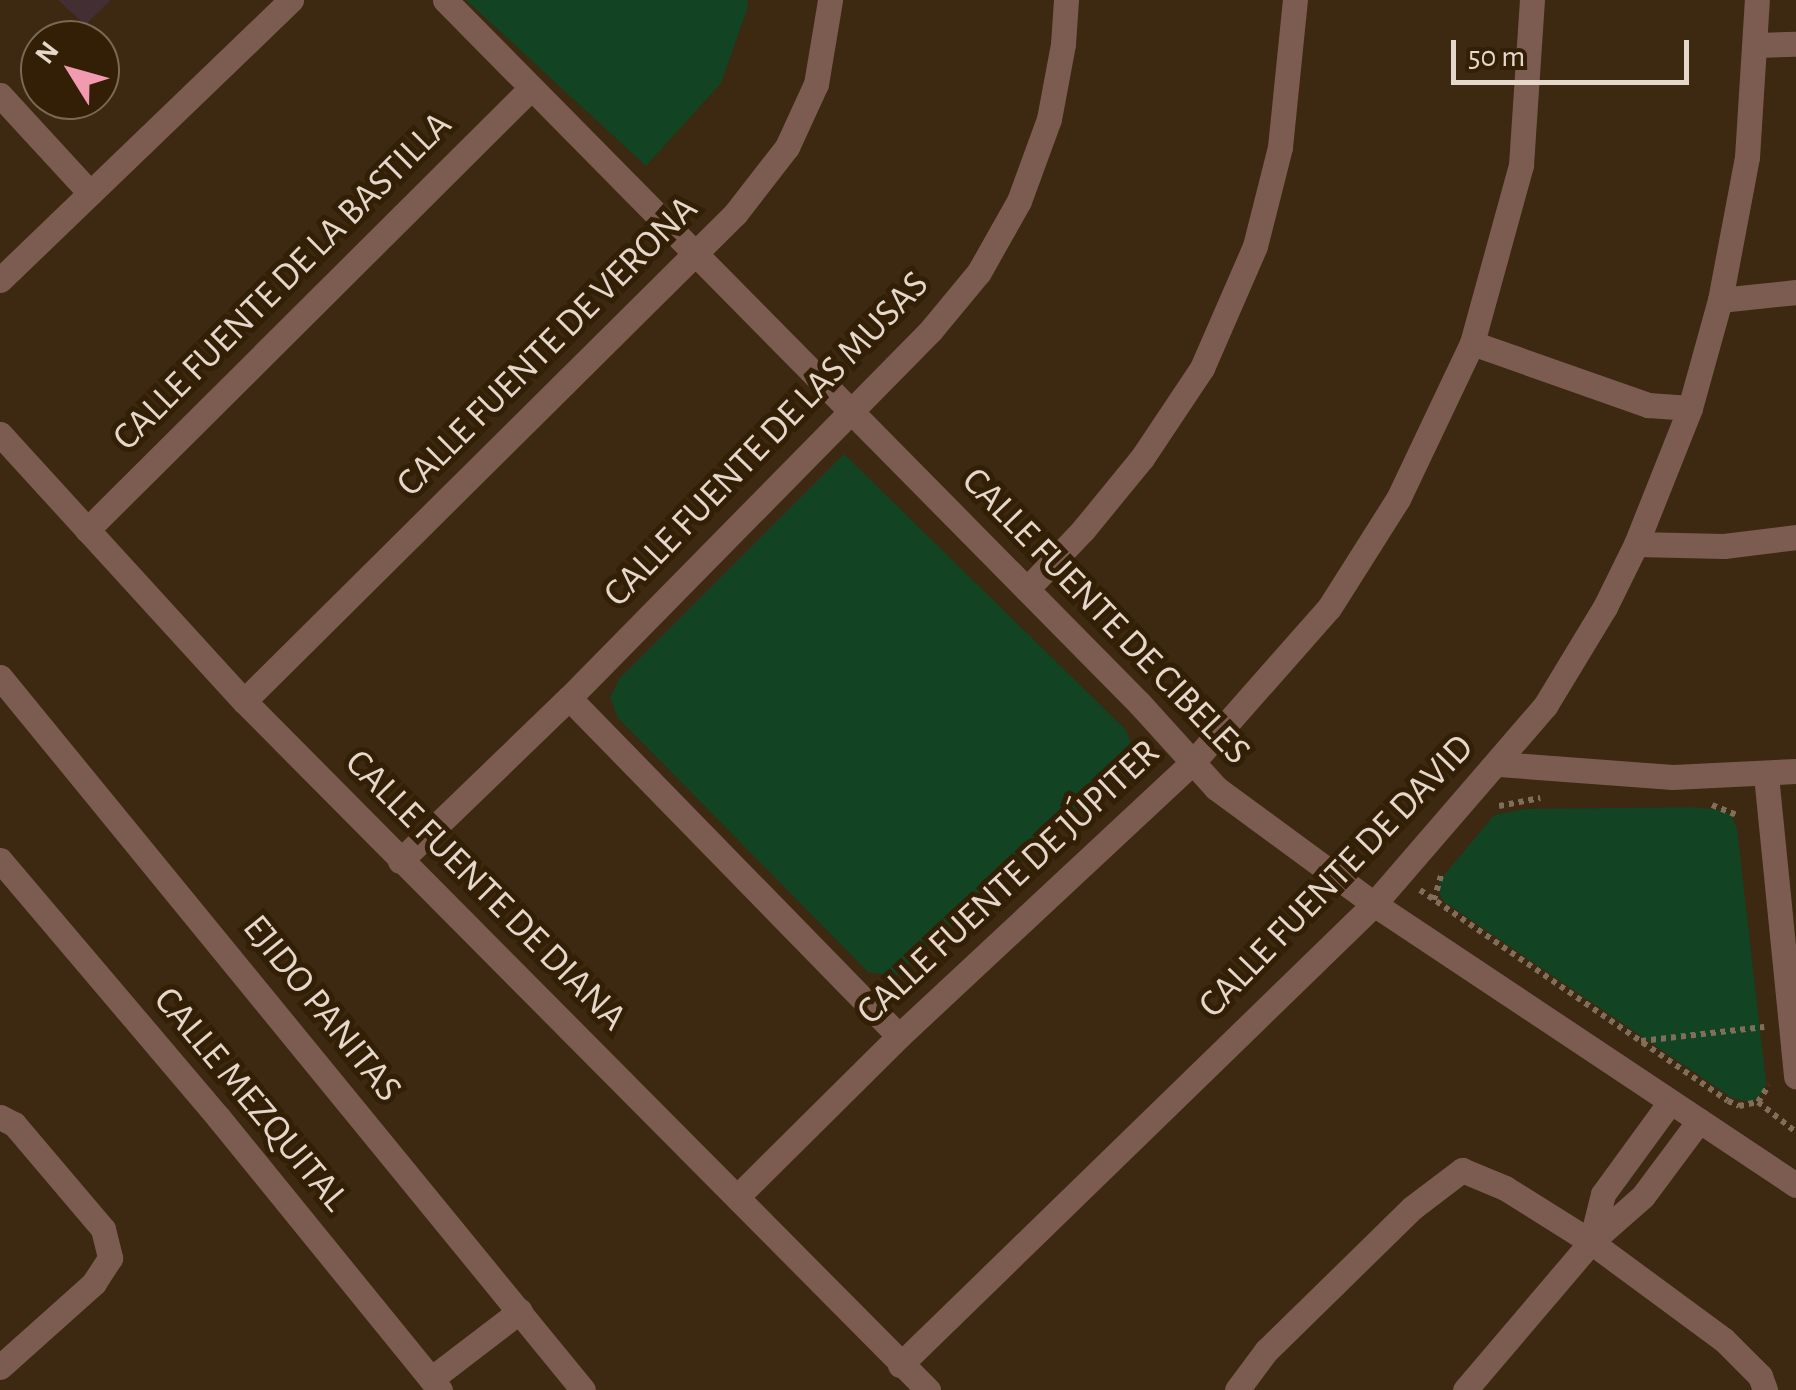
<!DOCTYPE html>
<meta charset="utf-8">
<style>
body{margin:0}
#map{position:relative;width:1796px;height:1390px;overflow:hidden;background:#3d2811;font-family:"Alegreya Sans",sans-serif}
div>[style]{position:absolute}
.commercial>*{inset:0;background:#422e33}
.green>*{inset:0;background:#124322}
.path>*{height:6px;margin-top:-3px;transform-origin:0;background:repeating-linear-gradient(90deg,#806e5b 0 5px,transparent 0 10px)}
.minor>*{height:25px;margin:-12.5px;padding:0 12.5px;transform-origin:12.5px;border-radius:12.5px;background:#7c5c51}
span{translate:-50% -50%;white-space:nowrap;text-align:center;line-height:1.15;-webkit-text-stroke:10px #331e06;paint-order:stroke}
.street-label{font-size:38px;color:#e5d7ca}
.north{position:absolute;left:20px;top:20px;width:100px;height:100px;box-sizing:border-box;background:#331e06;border:2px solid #7a6854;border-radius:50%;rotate:307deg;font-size:28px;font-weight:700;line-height:40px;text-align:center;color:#e5d7ca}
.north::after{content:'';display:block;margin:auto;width:35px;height:45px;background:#f29aaf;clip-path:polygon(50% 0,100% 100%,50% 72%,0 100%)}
.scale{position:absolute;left:1451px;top:40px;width:238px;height:45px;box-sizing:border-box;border:5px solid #e5d7ca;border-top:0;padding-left:12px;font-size:30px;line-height:35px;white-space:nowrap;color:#e5d7ca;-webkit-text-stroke:8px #331e06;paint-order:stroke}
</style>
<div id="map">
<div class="commercial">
<div style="clip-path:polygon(58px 0,111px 0,85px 25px)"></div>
</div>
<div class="green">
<div style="clip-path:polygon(466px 0,747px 0,748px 7px,721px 83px,646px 166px)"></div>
<div style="clip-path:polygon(844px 454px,1126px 730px,1131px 743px,1128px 761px,896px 976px,868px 972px,617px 717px,610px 697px,620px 678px)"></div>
<div style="clip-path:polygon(1694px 807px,1724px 811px,1732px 816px,1737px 829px,1766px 1082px,1764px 1091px,1752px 1102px,1732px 1098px,1443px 901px,1438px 890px,1440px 880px,1494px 815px,1525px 809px)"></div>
</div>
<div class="path">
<div style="left:1712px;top:805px;width:29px;rotate:22deg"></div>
<div style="left:1499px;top:806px;width:42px;rotate:-11deg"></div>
<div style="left:1420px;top:890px;width:373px;rotate:34.4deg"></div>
<div style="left:1728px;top:1101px;width:12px;rotate:24deg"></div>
<div style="left:1739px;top:1106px;width:19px;rotate:-12deg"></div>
<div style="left:1758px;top:1102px;width:20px;rotate:-57deg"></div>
<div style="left:1434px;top:900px;width:29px;rotate:-74deg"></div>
<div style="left:1641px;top:1041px;width:124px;rotate:-6.5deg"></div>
<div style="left:1758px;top:1102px;width:48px;rotate:38.3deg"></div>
</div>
<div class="minor">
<div style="left:445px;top:0;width:988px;rotate:45.37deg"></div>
<div style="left:1139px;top:703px;width:115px;rotate:47.8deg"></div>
<div style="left:1216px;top:788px;width:196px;rotate:36.3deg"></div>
<div style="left:1374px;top:904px;width:507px;rotate:33.66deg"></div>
<div style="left:1758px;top:45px;width:38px;rotate:-2deg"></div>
<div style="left:0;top:95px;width:133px;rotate:47.4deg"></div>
<div style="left:0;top:280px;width:404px;rotate:-43.9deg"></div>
<div style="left:1720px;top:300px;width:76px;rotate:-6deg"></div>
<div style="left:1472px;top:343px;width:187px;rotate:19.4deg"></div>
<div style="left:1648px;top:405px;width:42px;rotate:4.1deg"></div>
<div style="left:0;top:434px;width:362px;rotate:47.6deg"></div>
<div style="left:244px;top:701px;width:971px;rotate:45.21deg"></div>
<div style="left:87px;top:530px;width:626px;rotate:-44.87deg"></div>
<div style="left:1636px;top:544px;width:88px;rotate:1.3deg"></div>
<div style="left:1724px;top:546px;width:73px;rotate:-7.1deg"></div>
<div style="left:1027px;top:589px;width:81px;rotate:-46.5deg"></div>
<div style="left:1083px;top:530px;width:93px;rotate:-50.7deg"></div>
<div style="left:1142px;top:458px;width:108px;rotate:-56.3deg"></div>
<div style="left:1202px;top:368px;width:133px;rotate:-66.5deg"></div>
<div style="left:1255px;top:246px;width:102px;rotate:-75.8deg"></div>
<div style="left:1280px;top:147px;width:148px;rotate:-84.2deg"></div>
<div style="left:0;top:677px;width:921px;rotate:50.73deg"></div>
<div style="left:569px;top:698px;width:472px;rotate:45.7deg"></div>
<div style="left:244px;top:701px;width:692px;rotate:-44.77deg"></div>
<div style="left:735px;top:214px;width:85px;rotate:-52.2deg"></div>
<div style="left:787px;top:147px;width:69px;rotate:-65.3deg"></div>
<div style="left:816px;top:84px;width:85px;rotate:-80.5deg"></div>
<div style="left:1499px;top:764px;width:174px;rotate:4.3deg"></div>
<div style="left:1673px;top:777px;width:123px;rotate:-2.8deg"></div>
<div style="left:1766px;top:775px;width:303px;rotate:84.3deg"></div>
<div style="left:0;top:860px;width:337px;rotate:49.7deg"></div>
<div style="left:218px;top:1117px;width:352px;rotate:50.9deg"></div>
<div style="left:400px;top:861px;width:235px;rotate:-44deg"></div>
<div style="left:569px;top:698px;width:516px;rotate:-45.47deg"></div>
<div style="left:931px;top:330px;width:75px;rotate:-50.4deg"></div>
<div style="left:979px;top:272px;width:81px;rotate:-60.6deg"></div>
<div style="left:1019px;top:201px;width:87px;rotate:-69.9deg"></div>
<div style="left:1049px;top:119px;width:76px;rotate:-79.4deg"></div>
<div style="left:1063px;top:44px;width:44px;rotate:-86.1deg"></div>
<div style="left:0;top:1117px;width:16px;rotate:27deg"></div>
<div style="left:14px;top:1124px;width:138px;rotate:49.7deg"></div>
<div style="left:103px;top:1229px;width:30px;rotate:76deg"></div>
<div style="left:110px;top:1258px;width:30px;rotate:123deg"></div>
<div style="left:94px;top:1283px;width:126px;rotate:138.2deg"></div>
<div style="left:737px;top:1197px;width:228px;rotate:-44.8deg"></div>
<div style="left:899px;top:1036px;width:402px;rotate:-43deg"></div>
<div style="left:1193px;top:762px;width:205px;rotate:-48.6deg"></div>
<div style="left:1329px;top:608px;width:129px;rotate:-57.7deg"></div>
<div style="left:1398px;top:499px;width:173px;rotate:-64.6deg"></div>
<div style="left:1472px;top:343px;width:185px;rotate:-74.6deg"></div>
<div style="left:1521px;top:165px;width:165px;rotate:-86.2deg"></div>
<div style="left:1591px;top:1242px;width:49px;rotate:-76deg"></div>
<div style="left:1603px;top:1194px;width:114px;rotate:-53.9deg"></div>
<div style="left:900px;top:1365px;width:661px;rotate:-44.2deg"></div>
<div style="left:1374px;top:904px;width:262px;rotate:-49.2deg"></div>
<div style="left:1545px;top:706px;width:116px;rotate:-58.8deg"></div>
<div style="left:1605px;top:607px;width:70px;rotate:-63.8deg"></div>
<div style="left:1636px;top:544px;width:146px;rotate:-68.3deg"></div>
<div style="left:1690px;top:408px;width:112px;rotate:-74.5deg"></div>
<div style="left:1720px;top:300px;width:146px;rotate:-79.3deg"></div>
<div style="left:1747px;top:157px;width:157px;rotate:-86.4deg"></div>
<div style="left:431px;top:1379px;width:112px;rotate:-37.4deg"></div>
<div style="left:1237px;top:1390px;width:49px;rotate:-53.4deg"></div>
<div style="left:1266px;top:1351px;width:204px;rotate:-44.4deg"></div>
<div style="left:1412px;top:1208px;width:63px;rotate:-37.2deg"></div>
<div style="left:1462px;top:1170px;width:47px;rotate:22.7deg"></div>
<div style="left:1505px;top:1188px;width:102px;rotate:32.1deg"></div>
<div style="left:1591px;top:1242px;width:165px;rotate:36.4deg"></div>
<div style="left:1724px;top:1340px;width:51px;rotate:45deg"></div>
<div style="left:1760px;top:1376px;width:15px;rotate:70deg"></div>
<div style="left:1465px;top:1390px;width:194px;rotate:-49.6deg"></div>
<div style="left:1591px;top:1242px;width:69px;rotate:-41.5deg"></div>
<div style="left:1643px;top:1196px;width:94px;rotate:-53.3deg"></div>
</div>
<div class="street-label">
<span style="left:283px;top:282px;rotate:-45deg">CALLE FUENTE DE LA BASTILLA</span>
<span style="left:548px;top:347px;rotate:-45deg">CALLE FUENTE DE VERONA</span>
<span style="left:767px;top:440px;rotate:-46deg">CALLE FUENTE DE LAS MUSAS</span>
<span style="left:1105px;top:617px;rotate:46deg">CALLE FUENTE DE CIBELES</span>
<span style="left:1337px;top:877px;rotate:-46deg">CALLE FUENTE DE DAVID</span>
<span style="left:1009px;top:883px;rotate:-43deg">CALLE FUENTE DE JÚPITER</span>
<span style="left:485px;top:891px;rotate:45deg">CALLE FUENTE DE DIANA</span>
<span style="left:321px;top:1009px;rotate:51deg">EJIDO PANITAS</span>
<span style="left:250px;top:1100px;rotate:50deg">CALLE MEZQUITAL</span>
</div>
<div class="north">N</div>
<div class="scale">50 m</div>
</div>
